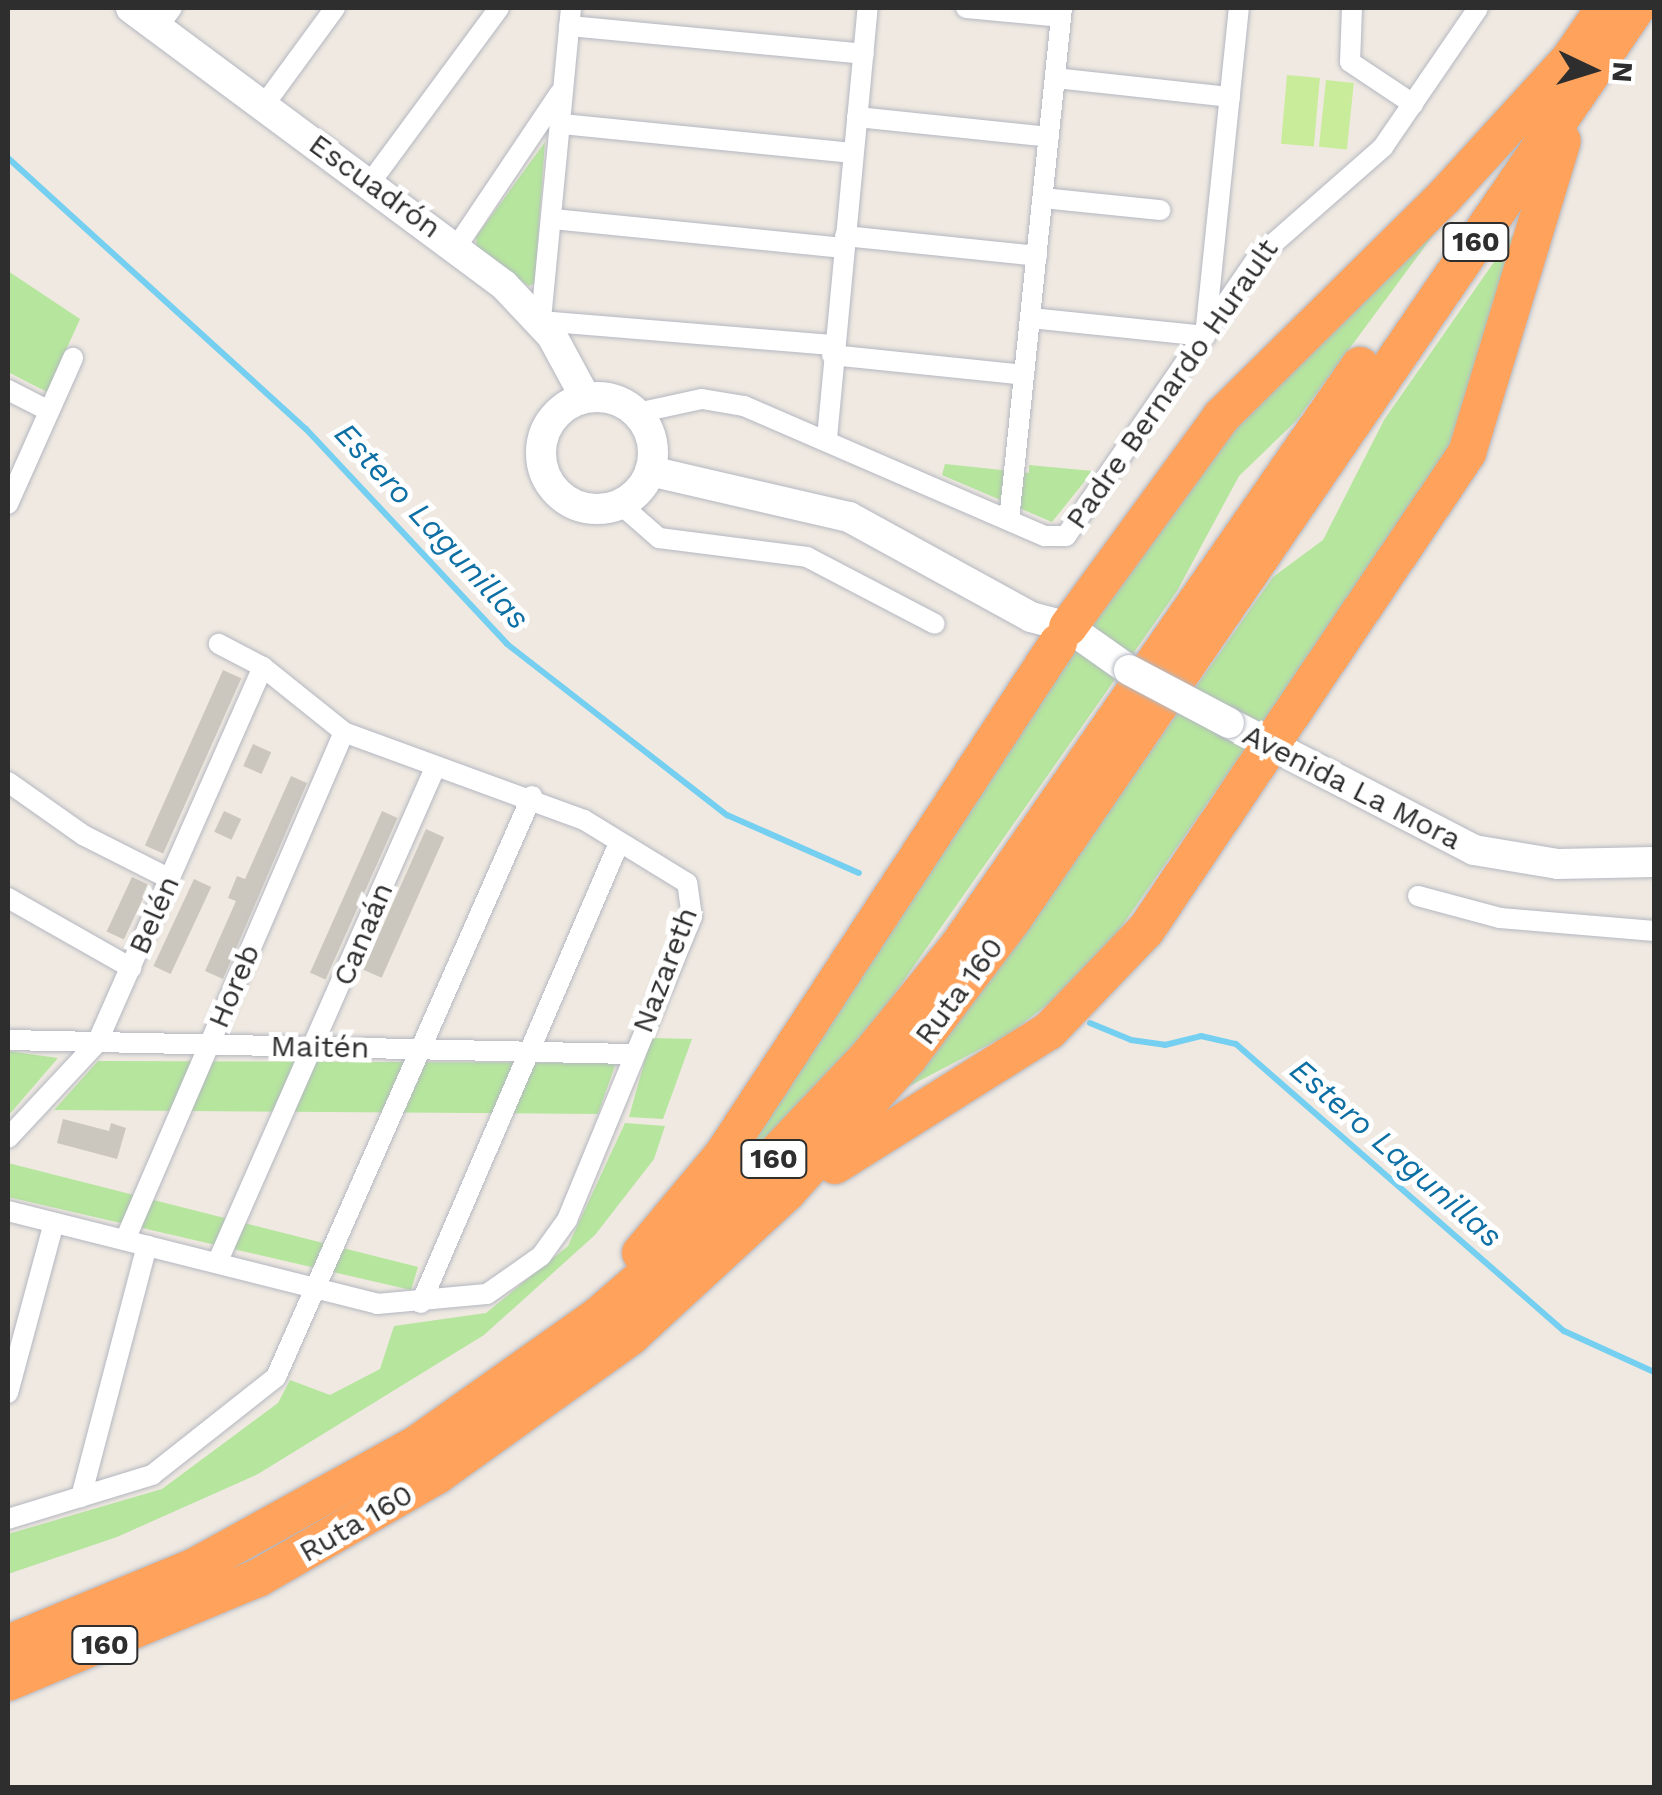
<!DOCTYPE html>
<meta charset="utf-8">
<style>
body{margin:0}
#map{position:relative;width:1662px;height:1795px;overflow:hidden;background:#efe9e1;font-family:"Work Sans",sans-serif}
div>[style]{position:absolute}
.green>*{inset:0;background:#b6e59e}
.pitch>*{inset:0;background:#c9ec9a;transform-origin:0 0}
.stream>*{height:6px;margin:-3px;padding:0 3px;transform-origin:3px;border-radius:3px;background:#75cff0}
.building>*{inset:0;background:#cbc7bf;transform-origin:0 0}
.roads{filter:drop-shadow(0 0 2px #b4b7c1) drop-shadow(0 0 2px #b4b7c1)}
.street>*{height:20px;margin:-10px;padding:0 10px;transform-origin:10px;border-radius:10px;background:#fff}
.secondary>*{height:30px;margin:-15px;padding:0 15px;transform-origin:15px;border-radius:15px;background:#fff}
.secondary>.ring{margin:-15px;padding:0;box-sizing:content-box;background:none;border:30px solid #fff;border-radius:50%}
.highway>*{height:38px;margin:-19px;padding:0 19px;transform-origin:19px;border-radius:19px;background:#ffa35c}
.bridges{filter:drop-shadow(0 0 2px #b4b7c1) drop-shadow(0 0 2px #b4b7c1)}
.secondary-bridge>*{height:30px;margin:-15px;padding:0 15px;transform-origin:15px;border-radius:15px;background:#fff}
span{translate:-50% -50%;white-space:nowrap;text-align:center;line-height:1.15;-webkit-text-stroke:10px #fff;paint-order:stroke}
.shield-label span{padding:2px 8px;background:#fff;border:2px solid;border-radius:8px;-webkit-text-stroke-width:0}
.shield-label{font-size:28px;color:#2e2e2e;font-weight:700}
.street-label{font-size:30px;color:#2e2e2e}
.water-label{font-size:32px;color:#0d6fa3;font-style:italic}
.frame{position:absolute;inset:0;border:10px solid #2e2e2e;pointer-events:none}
.north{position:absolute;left:1542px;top:20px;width:100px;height:100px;-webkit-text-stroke:8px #fff;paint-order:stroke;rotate:94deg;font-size:28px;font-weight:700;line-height:40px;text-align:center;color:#2e2e2e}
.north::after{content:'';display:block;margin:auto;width:35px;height:45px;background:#2e2e2e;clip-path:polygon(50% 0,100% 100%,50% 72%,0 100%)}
</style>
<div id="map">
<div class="green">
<div style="clip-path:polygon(545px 142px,535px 283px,529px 286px,477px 251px,476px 237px)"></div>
<div style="clip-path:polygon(1533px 206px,1445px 461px,1090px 972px,1009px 1034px,900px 1091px,1022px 935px,1273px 577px,1323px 540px,1384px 420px)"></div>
<div style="clip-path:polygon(1451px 211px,1296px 421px,1239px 476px,1177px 591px,890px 1000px,819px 1088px,699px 1210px,1030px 700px,1255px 396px)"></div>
<div style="clip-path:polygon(8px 271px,80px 319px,47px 392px,8px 372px)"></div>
<div style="clip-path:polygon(945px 464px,1029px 473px,1029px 465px,1093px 471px,1052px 522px,942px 475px)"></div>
<div style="clip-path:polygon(651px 1038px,692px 1039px,663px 1119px,629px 1117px)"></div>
<div style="clip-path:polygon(8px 1051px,58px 1058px,8px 1116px)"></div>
<div style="clip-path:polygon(98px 1061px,616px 1063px,598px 1114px,54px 1110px)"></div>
<div style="clip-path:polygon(625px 1123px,665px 1126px,654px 1159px,595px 1235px,484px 1335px,258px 1474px,117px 1537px,8px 1574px,8px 1534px,162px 1489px,278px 1403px,290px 1380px,330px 1395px,380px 1369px,394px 1326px,486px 1313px,568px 1246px)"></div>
<div style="clip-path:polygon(8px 1163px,418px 1267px,411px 1290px,8px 1197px)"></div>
</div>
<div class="pitch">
<div style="left:1287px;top:75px;width:33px;height:69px;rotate:5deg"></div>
<div style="left:1326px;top:80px;width:28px;height:67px;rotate:6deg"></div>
</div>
<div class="stream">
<div style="left:8px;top:158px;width:403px;rotate:42.3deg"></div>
<div style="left:306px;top:429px;width:294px;rotate:46.9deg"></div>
<div style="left:507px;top:644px;width:279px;rotate:37.9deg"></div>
<div style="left:727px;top:815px;width:144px;rotate:23.7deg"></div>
<div style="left:1090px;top:1023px;width:44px;rotate:22.5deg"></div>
<div style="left:1131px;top:1040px;width:34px;rotate:8deg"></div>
<div style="left:1165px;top:1045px;width:37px;rotate:-14deg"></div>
<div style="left:1201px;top:1036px;width:36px;rotate:13deg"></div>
<div style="left:1236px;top:1044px;width:436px;rotate:41.2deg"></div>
<div style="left:1564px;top:1331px;width:99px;rotate:24.5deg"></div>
</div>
<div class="building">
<div style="left:223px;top:670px;width:20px;height:192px;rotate:24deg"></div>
<div style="left:253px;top:744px;width:20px;height:24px;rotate:24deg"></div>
<div style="clip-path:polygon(291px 776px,307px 783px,223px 979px,205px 971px,236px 901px,228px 898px,237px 876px,245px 879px)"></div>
<div style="left:224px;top:811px;width:19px;height:23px;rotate:25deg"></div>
<div style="left:382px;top:811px;width:17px;height:177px;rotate:24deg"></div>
<div style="left:426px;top:829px;width:20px;height:154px;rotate:24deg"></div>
<div style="left:132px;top:877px;width:19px;height:60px;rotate:25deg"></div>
<div style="left:194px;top:879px;width:19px;height:96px;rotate:25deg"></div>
<div style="clip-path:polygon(63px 1119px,109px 1131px,111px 1123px,126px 1128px,117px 1159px,57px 1143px)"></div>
</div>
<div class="roads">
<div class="street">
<div style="left:571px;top:8px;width:314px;rotate:95.5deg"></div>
<div style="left:541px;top:321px;width:294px;rotate:4.7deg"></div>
<div style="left:966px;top:8px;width:95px;rotate:5.4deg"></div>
<div style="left:1352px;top:8px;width:54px;rotate:92.1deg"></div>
<div style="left:1350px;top:62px;width:76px;rotate:33.7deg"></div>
<div style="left:569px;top:26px;width:296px;rotate:5.4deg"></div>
<div style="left:158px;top:27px;width:24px;rotate:-54deg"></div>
<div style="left:1055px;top:78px;width:176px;rotate:6.2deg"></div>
<div style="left:264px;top:105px;width:120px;rotate:-53.8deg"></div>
<div style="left:857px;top:117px;width:193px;rotate:5.9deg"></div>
<div style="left:562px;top:124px;width:292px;rotate:5.7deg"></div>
<div style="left:370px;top:183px;width:217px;rotate:-53.6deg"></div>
<div style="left:1043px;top:198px;width:118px;rotate:5.9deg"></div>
<div style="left:553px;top:219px;width:292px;rotate:5.7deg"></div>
<div style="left:845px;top:236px;width:193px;rotate:5.9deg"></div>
<div style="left:457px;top:246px;width:184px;rotate:-56.1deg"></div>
<div style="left:1031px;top:318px;width:175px;rotate:5.9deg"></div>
<div style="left:1205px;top:336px;width:330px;rotate:-84.1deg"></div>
<div style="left:832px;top:355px;width:193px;rotate:5.9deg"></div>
<div style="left:8px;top:390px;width:46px;rotate:27.1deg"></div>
<div style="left:637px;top:413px;width:66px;rotate:-12.2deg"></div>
<div style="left:702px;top:399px;width:43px;rotate:9.5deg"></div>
<div style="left:744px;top:406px;width:328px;rotate:23.4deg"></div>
<div style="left:1045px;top:536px;width:21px"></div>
<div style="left:1066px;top:536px;width:339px;rotate:-55.5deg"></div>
<div style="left:1258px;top:257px;width:167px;rotate:-41.3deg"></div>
<div style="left:1383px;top:147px;width:168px;rotate:-55.6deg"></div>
<div style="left:827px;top:438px;width:432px;rotate:-84.6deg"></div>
<div style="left:8px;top:504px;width:160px;rotate:-66deg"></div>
<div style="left:620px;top:504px;width:52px;rotate:41.1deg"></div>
<div style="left:659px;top:538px;width:149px;rotate:7.3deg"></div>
<div style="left:807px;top:557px;width:144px;rotate:27.6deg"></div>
<div style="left:1009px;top:520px;width:515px;rotate:-84.09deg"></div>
<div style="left:8px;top:782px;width:92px;rotate:35.2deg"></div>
<div style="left:83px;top:835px;width:97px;rotate:26.8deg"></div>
<div style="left:1418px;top:896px;width:85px;rotate:15deg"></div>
<div style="left:1500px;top:918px;width:155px;rotate:4.8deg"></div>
<div style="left:8px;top:898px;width:142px;rotate:29.6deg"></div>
<div style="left:8px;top:1040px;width:624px;rotate:1.29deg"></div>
<div style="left:8px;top:1138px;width:130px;rotate:-46.9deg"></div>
<div style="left:97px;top:1043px;width:411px;rotate:-66.2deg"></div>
<div style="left:8px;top:1211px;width:381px;rotate:14.1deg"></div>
<div style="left:377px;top:1304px;width:110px;rotate:-5.2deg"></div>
<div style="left:487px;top:1294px;width:66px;rotate:-35.1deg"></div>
<div style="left:541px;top:1256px;width:44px;rotate:-54.2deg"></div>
<div style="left:567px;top:1220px;width:328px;rotate:-67.6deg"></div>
<div style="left:692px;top:917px;width:34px;rotate:-98deg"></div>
<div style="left:687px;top:883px;width:121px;rotate:-148.5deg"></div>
<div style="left:584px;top:820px;width:256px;rotate:-159.9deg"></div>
<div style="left:344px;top:732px;width:104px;rotate:-141.3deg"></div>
<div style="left:263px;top:667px;width:50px;rotate:-152.4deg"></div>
<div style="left:125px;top:1240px;width:553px;rotate:-66.68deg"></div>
<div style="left:217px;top:1263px;width:539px;rotate:-66.24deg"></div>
<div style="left:421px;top:1303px;width:501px;rotate:-66.71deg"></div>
<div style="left:8px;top:1393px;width:176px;rotate:-74.9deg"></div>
<div style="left:81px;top:1497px;width:260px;rotate:-75.3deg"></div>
<div style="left:8px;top:1519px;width:151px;rotate:-17deg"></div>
<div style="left:152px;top:1475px;width:158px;rotate:-38.3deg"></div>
<div style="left:276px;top:1377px;width:635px;rotate:-66.22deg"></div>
</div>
<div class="secondary">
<div style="left:131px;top:8px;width:465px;rotate:36.6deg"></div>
<div style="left:504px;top:285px;width:70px;rotate:46.7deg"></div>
<div style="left:552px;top:336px;width:69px;rotate:61.6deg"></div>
<div class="ring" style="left:541px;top:397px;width:82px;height:82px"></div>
<div style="left:650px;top:471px;width:204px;rotate:13deg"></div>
<div style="left:849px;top:517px;width:208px;rotate:28.8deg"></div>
<div style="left:1031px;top:617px;width:38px;rotate:15deg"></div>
<div style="left:1068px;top:627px;width:75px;rotate:35.2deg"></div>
<div style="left:1229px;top:723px;width:276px;rotate:27.4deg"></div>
<div style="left:1474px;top:850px;width:85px;rotate:9.5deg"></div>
<div style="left:1558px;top:864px;width:96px;rotate:-1.2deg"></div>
</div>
<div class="highway">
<div style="left:1563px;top:69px;width:74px;rotate:-55.5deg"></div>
<div style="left:1068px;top:627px;width:261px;rotate:-53.9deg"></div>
<div style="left:1222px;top:416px;width:312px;rotate:-44.6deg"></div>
<div style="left:1444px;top:197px;width:184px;rotate:-47.6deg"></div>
<div style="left:835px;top:1165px;width:252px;rotate:-32.1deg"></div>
<div style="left:1049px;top:1031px;width:140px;rotate:-46.2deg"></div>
<div style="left:1146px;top:930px;width:575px;rotate:-56.06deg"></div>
<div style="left:1467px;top:453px;width:326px;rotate:-73.1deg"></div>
<div style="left:641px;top:1253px;width:128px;rotate:-50.1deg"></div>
<div style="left:723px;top:1155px;width:612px;rotate:-56.8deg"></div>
<div style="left:8px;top:1644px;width:202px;rotate:-22.4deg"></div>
<div style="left:195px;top:1567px;width:252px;rotate:-28.9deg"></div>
<div style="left:416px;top:1445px;width:222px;rotate:-35.3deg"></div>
<div style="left:597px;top:1317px;width:183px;rotate:-41deg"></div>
<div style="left:735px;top:1197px;width:193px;rotate:-46.5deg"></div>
<div style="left:868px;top:1057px;width:146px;rotate:-50.8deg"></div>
<div style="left:960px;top:944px;width:703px;rotate:-55.32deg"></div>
<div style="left:8px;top:1682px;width:271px;rotate:-22.6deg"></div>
<div style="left:258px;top:1578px;width:207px;rotate:-29.9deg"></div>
<div style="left:437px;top:1475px;width:239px;rotate:-35.6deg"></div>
<div style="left:631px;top:1336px;width:212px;rotate:-42.7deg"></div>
<div style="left:787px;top:1192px;width:181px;rotate:-47.9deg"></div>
<div style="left:908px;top:1058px;width:173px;rotate:-53deg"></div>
<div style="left:1012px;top:920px;width:1105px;rotate:-55.62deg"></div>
</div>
</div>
<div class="bridges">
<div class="secondary-bridge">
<div style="left:1129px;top:670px;width:113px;rotate:27.9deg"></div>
</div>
</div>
<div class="shield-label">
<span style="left:1476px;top:242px">160</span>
<span style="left:774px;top:1159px">160</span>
<span style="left:105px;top:1645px">160</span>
</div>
<div class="street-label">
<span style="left:375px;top:186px;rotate:36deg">Escuadrón</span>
<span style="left:1172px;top:384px;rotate:-55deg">Padre Bernardo Hurault</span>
<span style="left:1352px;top:787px;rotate:27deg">Avenida La Mora</span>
<span style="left:154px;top:915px;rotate:-66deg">Belén</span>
<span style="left:363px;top:934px;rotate:-67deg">Canaán</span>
<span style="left:665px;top:970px;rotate:-69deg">Nazareth</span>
<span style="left:234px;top:986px;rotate:-67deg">Horeb</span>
<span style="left:959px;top:991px;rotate:-53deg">Ruta 160</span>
<span style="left:320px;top:1047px;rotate:1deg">Maitén</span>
<span style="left:356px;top:1523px;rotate:-30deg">Ruta 160</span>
</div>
<div class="water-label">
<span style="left:432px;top:526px;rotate:47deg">Estero Lagunillas</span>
<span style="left:1396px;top:1153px;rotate:41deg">Estero Lagunillas</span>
</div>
<div class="frame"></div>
<div class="north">N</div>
</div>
